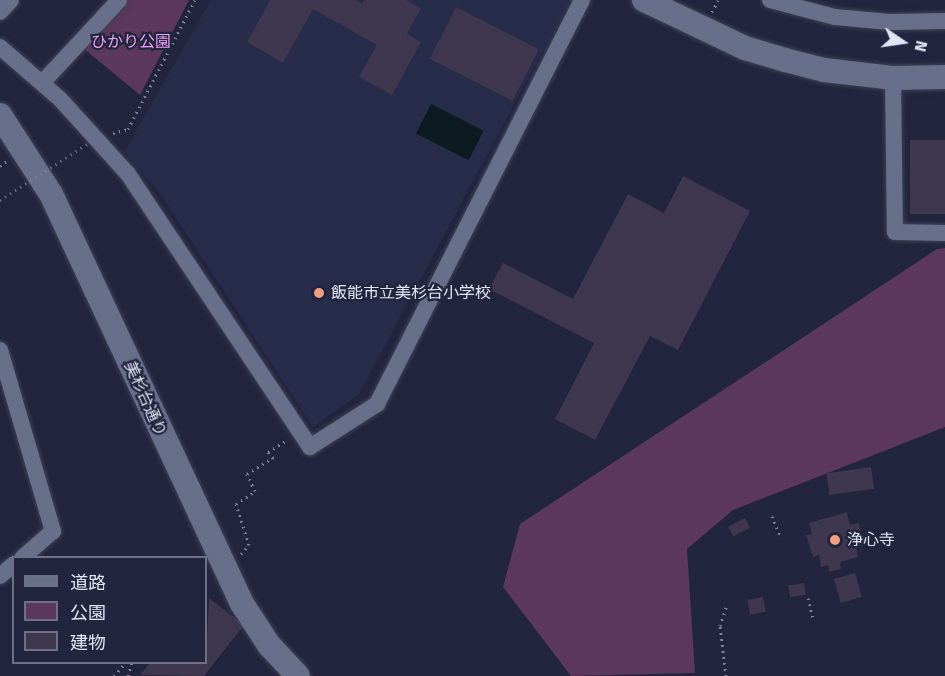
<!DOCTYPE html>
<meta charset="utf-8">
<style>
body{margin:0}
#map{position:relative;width:945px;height:676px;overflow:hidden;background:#21253d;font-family:"Fira Sans","Noto Sans JP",sans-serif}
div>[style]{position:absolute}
.built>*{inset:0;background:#272c4a}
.green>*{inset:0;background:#5c375e}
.water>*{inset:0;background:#0c1b20;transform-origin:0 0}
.building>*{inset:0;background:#3f364f;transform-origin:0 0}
.path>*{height:3px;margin-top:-1.5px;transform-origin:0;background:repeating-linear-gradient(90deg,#7e8296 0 1.5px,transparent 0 6px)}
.roads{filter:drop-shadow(0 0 2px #3e4155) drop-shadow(0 0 2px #3e4155)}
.street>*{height:16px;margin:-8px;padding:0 8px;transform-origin:8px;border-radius:8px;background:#686f8b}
.secondary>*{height:24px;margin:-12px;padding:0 12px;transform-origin:12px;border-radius:12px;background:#686f8b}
.path-bridge>*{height:3px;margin-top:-1.5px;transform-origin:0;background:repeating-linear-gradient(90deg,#7e8296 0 1.5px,transparent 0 6px)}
.dots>*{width:16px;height:16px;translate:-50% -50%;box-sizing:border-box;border:3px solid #21253d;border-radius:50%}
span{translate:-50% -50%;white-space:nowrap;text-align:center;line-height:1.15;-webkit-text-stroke:4.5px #21253d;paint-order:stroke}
.park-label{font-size:16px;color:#f09ff3}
.poi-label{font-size:16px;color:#e0e4f4}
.left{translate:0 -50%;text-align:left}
.street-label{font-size:16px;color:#e0e4f4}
.legend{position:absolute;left:12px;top:556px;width:195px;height:108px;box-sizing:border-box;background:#21253d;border:2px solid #6d7186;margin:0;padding:8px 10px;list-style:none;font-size:18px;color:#e0e4f4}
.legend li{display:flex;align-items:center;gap:12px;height:30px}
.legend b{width:30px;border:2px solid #6d7186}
.north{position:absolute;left:873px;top:12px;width:60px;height:60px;-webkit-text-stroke:4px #21253d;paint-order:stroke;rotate:103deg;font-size:16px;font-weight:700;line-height:24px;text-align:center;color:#e0e4f4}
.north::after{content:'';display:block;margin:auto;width:21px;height:27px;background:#e0e4f4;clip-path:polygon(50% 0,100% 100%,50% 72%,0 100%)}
</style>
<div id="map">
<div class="built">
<div style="clip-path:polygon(211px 0,570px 0,359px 394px,313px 427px,159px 192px,124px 152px)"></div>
</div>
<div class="green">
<div style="clip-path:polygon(126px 0,189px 0,140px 95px,83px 48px)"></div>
<div style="clip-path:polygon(945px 248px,945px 427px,733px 510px,687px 549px,695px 673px,571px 676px,503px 587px,520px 524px,937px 249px)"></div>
</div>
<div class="water">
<div style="left:431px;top:104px;width:59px;height:33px;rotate:27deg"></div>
</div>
<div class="building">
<div style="clip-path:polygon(270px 0,355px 0,362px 4px,364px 0,406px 0,421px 8px,407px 34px,421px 42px,392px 95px,359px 77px,377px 45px,313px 9px,283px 63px,247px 42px)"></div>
<div style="left:456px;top:7px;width:93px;height:58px;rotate:27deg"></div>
<div style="left:945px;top:140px;width:74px;height:35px;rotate:90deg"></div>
<div style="clip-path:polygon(683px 176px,750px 211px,678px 350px,650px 336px,595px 440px,555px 419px,594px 343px,489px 289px,503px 263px,573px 299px,628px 194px,664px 213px)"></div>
<div style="left:871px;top:467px;width:22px;height:45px;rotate:82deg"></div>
<div style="clip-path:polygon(847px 512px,850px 525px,859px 523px,864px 545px,856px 547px,858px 557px,840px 562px,841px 569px,829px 572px,828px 565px,821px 567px,819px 555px,813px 557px,806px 535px,812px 534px,809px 523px)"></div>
<div style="left:745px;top:518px;width:11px;height:19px;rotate:63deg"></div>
<div style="left:855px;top:573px;width:25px;height:22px;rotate:74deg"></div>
<div style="left:804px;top:583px;width:12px;height:16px;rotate:81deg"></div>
<div style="left:763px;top:597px;width:15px;height:16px;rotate:79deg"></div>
<div style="clip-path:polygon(209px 598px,244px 625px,204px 676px,140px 675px,151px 662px,206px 662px)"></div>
</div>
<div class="path">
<div style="left:712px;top:12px;width:13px;rotate:-63deg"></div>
<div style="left:113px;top:133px;width:16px;rotate:-15deg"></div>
<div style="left:128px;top:129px;width:145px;rotate:-62.6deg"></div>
<div style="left:0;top:166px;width:9px;rotate:-36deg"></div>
<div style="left:772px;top:516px;width:24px;rotate:68deg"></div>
<div style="left:241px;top:554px;width:12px;rotate:-48deg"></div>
<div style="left:249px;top:545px;width:43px;rotate:-107.6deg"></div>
<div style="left:236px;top:504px;width:23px;rotate:-34deg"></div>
<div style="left:255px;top:491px;width:19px;rotate:-115deg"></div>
<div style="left:247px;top:474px;width:31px;rotate:-32deg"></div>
<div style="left:273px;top:458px;width:8px;rotate:-130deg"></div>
<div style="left:268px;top:452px;width:22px;rotate:-32deg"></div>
<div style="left:808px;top:598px;width:21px;rotate:76deg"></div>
<div style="left:114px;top:676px;width:18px;rotate:-49deg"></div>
<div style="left:128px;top:676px;width:15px;rotate:-74deg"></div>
<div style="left:726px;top:676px;width:50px;rotate:-96.8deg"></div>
<div style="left:720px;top:626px;width:22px;rotate:-72deg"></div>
</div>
<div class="roads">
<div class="street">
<div style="left:770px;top:0;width:67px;rotate:14.7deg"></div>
<div style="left:835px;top:17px;width:55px;rotate:5.2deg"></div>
<div style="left:890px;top:22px;width:55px;rotate:-1deg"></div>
<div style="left:0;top:12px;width:16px;rotate:-47deg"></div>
<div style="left:0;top:47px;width:79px;rotate:40.9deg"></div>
<div style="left:60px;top:99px;width:101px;rotate:47.8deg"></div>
<div style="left:128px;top:174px;width:328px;rotate:56.3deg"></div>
<div style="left:310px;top:447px;width:80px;rotate:-32.7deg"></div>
<div style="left:377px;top:404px;width:453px;rotate:-63.1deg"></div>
<div style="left:893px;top:78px;width:154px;rotate:89.3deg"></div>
<div style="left:895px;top:232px;width:50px;rotate:1.1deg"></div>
<div style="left:42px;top:83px;width:113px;rotate:-47.1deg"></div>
<div style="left:0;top:350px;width:189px;rotate:73.7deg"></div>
<div style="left:53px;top:531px;width:41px;rotate:138.9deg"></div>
<div style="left:0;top:576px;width:18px;rotate:-41deg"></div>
</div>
<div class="secondary">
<div style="left:644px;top:0;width:112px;rotate:25.4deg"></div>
<div style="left:745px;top:48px;width:42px;rotate:16.7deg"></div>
<div style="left:785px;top:60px;width:40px;rotate:14.4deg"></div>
<div style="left:824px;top:70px;width:69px;rotate:6.6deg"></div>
<div style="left:893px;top:78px;width:52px;rotate:-1.1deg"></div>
<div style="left:0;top:115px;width:94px;rotate:57.2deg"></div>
<div style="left:51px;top:194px;width:450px;rotate:65deg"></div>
<div style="left:241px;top:602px;width:51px;rotate:56.9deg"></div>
<div style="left:269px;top:645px;width:42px;rotate:46.9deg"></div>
</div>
</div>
<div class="path-bridge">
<div style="left:0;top:200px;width:103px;rotate:-32.8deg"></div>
</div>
<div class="dots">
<div style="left:319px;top:293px;background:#f2a081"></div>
<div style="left:835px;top:540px;background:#f2a081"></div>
</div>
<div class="park-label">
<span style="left:131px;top:42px">ひかり公園</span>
</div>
<div class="poi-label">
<span class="left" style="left:331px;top:293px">飯能市立美杉台小学校</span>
<span class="left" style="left:847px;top:540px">浄心寺</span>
</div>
<div class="street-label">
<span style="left:145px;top:399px;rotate:66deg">美杉台通り</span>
</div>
<ul class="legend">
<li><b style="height:8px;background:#686f8b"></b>道路</li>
<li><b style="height:16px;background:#5c375e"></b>公園</li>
<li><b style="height:16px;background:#3f364f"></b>建物</li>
</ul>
<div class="north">N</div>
</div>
